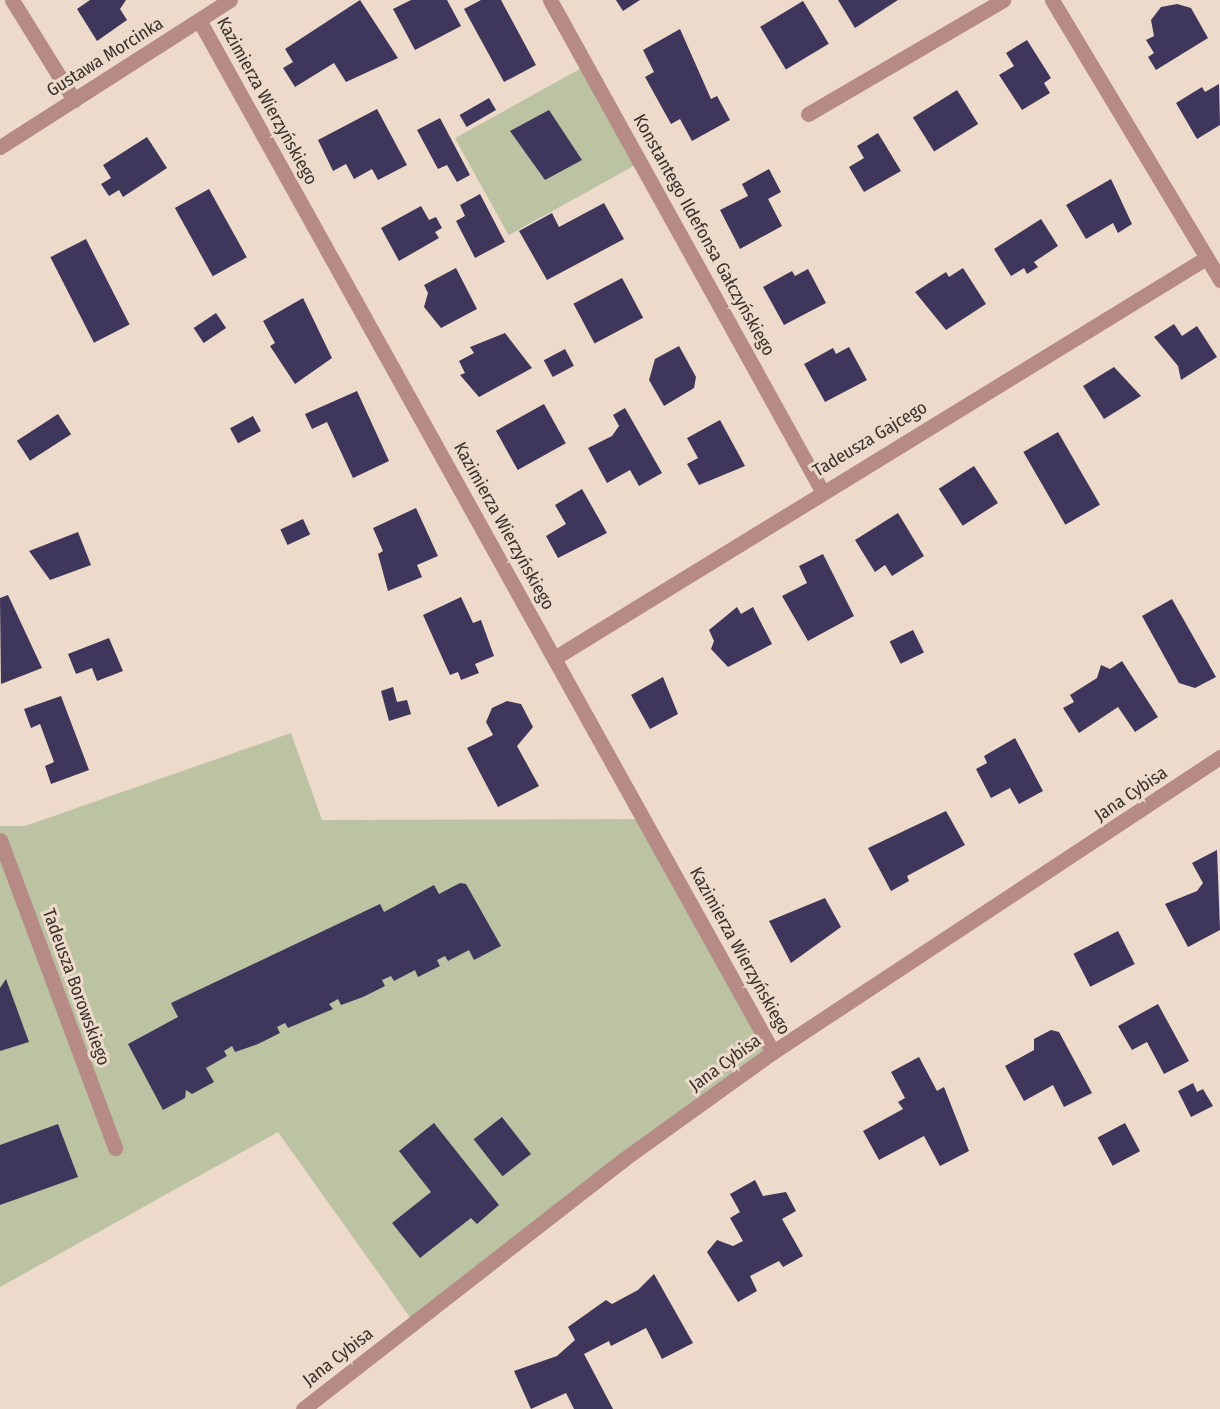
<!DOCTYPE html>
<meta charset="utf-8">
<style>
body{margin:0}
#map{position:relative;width:1220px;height:1409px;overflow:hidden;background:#eddaca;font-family:"Fira Sans Condensed",sans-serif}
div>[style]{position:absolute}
.green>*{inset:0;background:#bbc3a3;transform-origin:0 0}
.building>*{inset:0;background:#3f375b;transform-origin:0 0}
.minor>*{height:15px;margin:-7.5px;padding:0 7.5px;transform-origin:7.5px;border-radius:7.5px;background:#b68a85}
.tertiary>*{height:15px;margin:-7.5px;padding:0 7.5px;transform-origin:7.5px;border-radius:7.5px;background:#b68a85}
span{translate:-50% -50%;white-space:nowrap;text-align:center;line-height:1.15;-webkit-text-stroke:6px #eddaca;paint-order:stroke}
.street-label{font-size:18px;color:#39322c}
</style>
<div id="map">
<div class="green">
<div style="left:587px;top:65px;width:111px;height:151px;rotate:61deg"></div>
<div style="clip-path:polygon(291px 733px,322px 820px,645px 819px,773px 1052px,414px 1323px,278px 1132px,0 1287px,0 826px,25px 826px)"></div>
</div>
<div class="building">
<div style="clip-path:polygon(90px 0,126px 0,120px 9px,127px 20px,97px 41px,77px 9px)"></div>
<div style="clip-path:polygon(360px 0,398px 58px,346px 82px,334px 63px,295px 87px,283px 68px,293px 62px,285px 49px)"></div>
<div style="clip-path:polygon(411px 0,447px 0,461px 26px,415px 50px,393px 9px)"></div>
<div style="clip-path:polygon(481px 0,501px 0,536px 65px,504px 82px,464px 9px)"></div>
<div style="clip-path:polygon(616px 0,640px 0,623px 11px)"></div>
<div style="clip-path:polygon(838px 0,898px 0,855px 28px)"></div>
<div style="left:803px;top:1px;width:50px;height:50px;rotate:59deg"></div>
<div style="clip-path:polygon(1177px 4px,1191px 8px,1208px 38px,1156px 70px,1148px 57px,1154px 53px,1146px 40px,1154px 36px,1151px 20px,1161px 7px)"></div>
<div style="clip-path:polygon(680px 29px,711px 99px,717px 96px,730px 120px,692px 141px,680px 119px,671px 124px,645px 77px,654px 72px,643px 50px)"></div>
<div style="clip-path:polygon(1027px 40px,1051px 78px,1044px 83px,1050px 93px,1022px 110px,999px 75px,1014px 66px,1006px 53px)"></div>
<div style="clip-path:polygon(1219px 84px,1220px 125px,1197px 139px,1176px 103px,1202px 87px,1205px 92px)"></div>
<div style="left:957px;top:90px;width:40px;height:52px;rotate:58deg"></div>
<div style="left:489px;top:98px;width:14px;height:34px;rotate:60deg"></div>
<div style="clip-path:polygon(377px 109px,407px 165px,378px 180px,372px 169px,354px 179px,346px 164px,333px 171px,318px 140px)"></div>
<div style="clip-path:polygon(549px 110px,582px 160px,545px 180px,510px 131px)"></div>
<div style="clip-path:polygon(440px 118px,470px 175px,457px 182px,447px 165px,438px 169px,417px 130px)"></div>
<div style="clip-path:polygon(878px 133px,901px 171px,864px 192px,849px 167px,864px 158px,857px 146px)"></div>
<div style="clip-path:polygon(147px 137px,167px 168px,123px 197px,119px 190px,109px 196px,101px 184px,111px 178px,103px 165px)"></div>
<div style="clip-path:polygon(769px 169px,781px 192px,768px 199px,782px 226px,740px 249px,720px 210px,748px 196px,742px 184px)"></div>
<div style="clip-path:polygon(1111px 179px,1132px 224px,1118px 233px,1113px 223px,1086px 239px,1066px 205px)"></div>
<div style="left:209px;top:189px;width:78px;height:39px;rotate:61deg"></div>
<div style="clip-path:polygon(480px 194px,505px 242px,475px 258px,456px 221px,465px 216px,460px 205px)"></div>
<div style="clip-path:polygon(604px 203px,624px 239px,547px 280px,519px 231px,552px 213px,559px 227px)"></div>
<div style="clip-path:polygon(421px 206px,429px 220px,436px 217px,442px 228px,435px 232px,439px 238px,399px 261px,381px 228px)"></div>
<div style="clip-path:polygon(1041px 219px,1058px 246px,1034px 262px,1038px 267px,1027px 274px,1024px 268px,1011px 276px,994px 249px)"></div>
<div style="left:86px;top:239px;width:96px;height:40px;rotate:63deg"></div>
<div style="clip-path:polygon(456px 268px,477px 309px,441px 328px,424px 307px,428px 293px,424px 285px)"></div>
<div style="clip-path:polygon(963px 268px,986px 304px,946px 330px,915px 292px,946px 272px,949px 277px)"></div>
<div style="clip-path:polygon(808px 269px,826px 303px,784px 325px,763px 287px,792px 271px,795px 276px)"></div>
<div style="left:622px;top:278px;width:45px;height:55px;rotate:62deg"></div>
<div style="clip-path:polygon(303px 298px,332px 358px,295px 384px,270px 346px,275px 343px,263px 321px)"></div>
<div style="left:216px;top:313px;width:18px;height:27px;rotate:56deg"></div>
<div style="clip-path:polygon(1174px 324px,1182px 336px,1197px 326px,1217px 357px,1181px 380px,1178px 366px,1154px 337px)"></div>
<div style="clip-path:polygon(505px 333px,532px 368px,479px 397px,460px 375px,465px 373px,459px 361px,474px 353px,470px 347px)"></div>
<div style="clip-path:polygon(679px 346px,696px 377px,694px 388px,664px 406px,649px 380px,655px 359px)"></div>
<div style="clip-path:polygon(849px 347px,867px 380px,825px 402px,804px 364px,833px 348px,836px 354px)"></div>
<div style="left:565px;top:349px;width:19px;height:24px;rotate:62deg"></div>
<div style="clip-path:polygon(1114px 367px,1141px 396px,1104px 419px,1083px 386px)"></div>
<div style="clip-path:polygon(357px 391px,389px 461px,353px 478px,327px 422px,312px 429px,305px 414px)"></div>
<div style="left:544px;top:404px;width:45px;height:55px;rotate:61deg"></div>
<div style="clip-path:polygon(625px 408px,662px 473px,639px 486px,630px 470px,607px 483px,588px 448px,612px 436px,619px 426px,613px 415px)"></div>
<div style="left:58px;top:414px;width:24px;height:49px;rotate:57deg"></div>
<div style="left:253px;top:416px;width:17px;height:26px;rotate:62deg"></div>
<div style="clip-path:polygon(720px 420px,745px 466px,699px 485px,687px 464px,698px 458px,687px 438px)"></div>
<div style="left:1058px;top:432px;width:84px;height:40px;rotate:60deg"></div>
<div style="left:974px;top:466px;width:44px;height:42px;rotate:57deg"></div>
<div style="clip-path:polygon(582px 489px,607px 533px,558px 558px,546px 536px,566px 524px,555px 505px)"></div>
<div style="clip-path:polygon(416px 508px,438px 556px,417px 565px,422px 577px,388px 591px,378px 554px,383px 551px,373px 528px)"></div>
<div style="clip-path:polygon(898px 513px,924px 556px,892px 576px,885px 565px,875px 572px,855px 540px)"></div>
<div style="left:303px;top:519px;width:17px;height:25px;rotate:65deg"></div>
<div style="clip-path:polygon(78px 532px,91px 565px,50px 580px,29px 551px)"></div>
<div style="clip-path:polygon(823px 554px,854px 616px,808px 641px,782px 596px,807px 583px,799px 566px)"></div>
<div style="clip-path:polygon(8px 595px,42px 668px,1px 684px,0 598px)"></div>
<div style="clip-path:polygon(461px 597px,473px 623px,481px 620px,494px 656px,475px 664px,479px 673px,461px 680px,458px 672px,450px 675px,423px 615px)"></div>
<div style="clip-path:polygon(1172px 599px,1216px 677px,1195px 688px,1179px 683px,1142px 616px)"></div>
<div style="clip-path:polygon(737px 607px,741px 614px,753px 607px,772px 644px,728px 667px,711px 649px,714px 641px,709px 630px)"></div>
<div style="left:913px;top:630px;width:25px;height:26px;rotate:64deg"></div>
<div style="clip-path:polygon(109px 638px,123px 671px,97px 681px,92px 668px,76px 674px,68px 654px)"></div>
<div style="clip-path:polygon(1122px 661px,1158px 717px,1135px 732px,1118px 707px,1079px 733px,1063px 708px,1074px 702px,1070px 695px,1097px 678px,1101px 665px,1110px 669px)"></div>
<div style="clip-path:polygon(663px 677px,678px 714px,650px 729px,631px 695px)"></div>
<div style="clip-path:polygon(393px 687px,397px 702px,407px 700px,411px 714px,389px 721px,381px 691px)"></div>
<div style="clip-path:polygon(61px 696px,89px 770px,51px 784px,45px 766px,54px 762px,40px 724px,31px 728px,24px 709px)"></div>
<div style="clip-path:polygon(507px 701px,521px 704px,533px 727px,517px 746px,539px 786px,498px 807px,467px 748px,493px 735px,486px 722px,492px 708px)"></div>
<div style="clip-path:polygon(1015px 738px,1043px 791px,1019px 804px,1010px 788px,991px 798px,976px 769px,987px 763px,984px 756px)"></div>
<div style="clip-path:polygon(946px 811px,965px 845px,907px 876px,909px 881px,891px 891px,868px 848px)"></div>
<div style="clip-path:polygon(1217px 850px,1220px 930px,1188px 947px,1165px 904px,1197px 891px,1203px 883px,1192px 863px)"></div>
<div style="clip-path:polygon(460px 883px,466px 884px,501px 946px,474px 960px,469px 950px,448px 961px,445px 956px,437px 960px,440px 966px,418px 977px,415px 970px,394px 981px,391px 976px,382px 980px,385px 986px,363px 997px,341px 1005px,338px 999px,329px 1004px,333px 1009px,288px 1028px,285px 1023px,277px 1027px,280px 1033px,258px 1044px,235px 1052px,232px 1046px,224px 1051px,227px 1056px,206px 1068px,214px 1082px,192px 1094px,186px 1090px,185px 1098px,163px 1110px,128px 1044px,178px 1017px,171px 1003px,380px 904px,384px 912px,434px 885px,439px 894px)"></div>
<div style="clip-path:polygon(825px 898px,841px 927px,791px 963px,769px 921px)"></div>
<div style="left:1118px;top:931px;width:37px;height:50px;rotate:63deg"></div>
<div style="clip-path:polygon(6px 979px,29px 1042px,0 1051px,0 988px)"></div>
<div style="clip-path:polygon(1158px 1004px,1189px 1061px,1164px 1074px,1147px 1042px,1132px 1050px,1118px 1026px)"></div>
<div style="clip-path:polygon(1051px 1030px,1059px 1032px,1092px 1093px,1064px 1107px,1053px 1085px,1024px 1101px,1005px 1066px,1034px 1050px,1034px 1039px)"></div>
<div style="clip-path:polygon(919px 1057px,937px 1091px,944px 1087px,969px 1151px,940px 1166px,924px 1136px,879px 1160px,863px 1131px,903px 1109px,898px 1102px,905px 1098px,891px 1072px)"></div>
<div style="clip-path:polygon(1193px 1083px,1197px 1092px,1203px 1089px,1213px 1106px,1191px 1117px,1178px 1091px)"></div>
<div style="left:502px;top:1117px;width:47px;height:36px;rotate:52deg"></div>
<div style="clip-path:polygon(434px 1123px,499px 1205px,477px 1224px,471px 1218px,420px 1258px,392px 1223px,431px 1192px,399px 1151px)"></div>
<div style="left:1125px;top:1123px;width:32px;height:31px;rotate:62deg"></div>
<div style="clip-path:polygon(58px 1124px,78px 1177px,0 1205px,0 1145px)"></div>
<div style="clip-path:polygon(755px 1180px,763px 1196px,786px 1192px,796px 1211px,782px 1219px,803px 1256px,783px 1267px,779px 1261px,750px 1276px,757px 1291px,738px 1302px,707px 1252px,717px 1240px,733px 1246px,743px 1241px,730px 1218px,740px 1212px,730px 1194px)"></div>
<div style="clip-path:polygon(654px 1274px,693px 1343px,662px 1359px,646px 1328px,611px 1346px,609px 1341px,584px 1354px,613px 1409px,574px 1409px,566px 1393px,531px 1409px,514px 1371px,557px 1356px,575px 1340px,568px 1327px,606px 1300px,612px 1304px,638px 1290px)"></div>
</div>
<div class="minor">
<div style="left:12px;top:0;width:118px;rotate:58.2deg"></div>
<div style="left:550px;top:0;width:561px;rotate:61.01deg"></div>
<div style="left:1052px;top:0;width:327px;rotate:59deg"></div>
<div style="left:199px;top:20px;width:1181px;rotate:60.92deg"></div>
<div style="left:808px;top:114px;width:226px;rotate:-30.3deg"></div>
<div style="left:556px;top:657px;width:763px;rotate:-31.54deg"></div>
<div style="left:0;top:840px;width:329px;rotate:69.5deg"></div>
<div style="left:303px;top:1409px;width:407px;rotate:-37.9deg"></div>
<div style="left:624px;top:1159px;width:183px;rotate:-35.7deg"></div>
<div style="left:773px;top:1052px;width:536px;rotate:-33.42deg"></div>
</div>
<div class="tertiary">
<div style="left:0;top:147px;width:273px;rotate:-32.6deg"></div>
</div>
<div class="street-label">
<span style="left:105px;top:57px;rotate:-32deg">Gustawa Morcinka</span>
<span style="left:267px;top:101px;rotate:61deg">Kazimierza Wierzyńskiego</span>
<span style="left:704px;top:235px;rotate:61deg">Konstantego Ildefonsa Gałczyńskiego</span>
<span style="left:870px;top:439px;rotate:-31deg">Tadeusza Gajcego</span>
<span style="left:504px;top:526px;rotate:61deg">Kazimierza Wierzyńskiego</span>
<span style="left:1131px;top:794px;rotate:-34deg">Jana Cybisa</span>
<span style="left:740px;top:951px;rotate:61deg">Kazimierza Wierzyńskiego</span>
<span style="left:76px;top:987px;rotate:70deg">Tadeusza Borowskiego</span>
<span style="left:725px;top:1063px;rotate:-36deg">Jana Cybisa</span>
<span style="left:338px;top:1357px;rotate:-38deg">Jana Cybisa</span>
</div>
</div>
